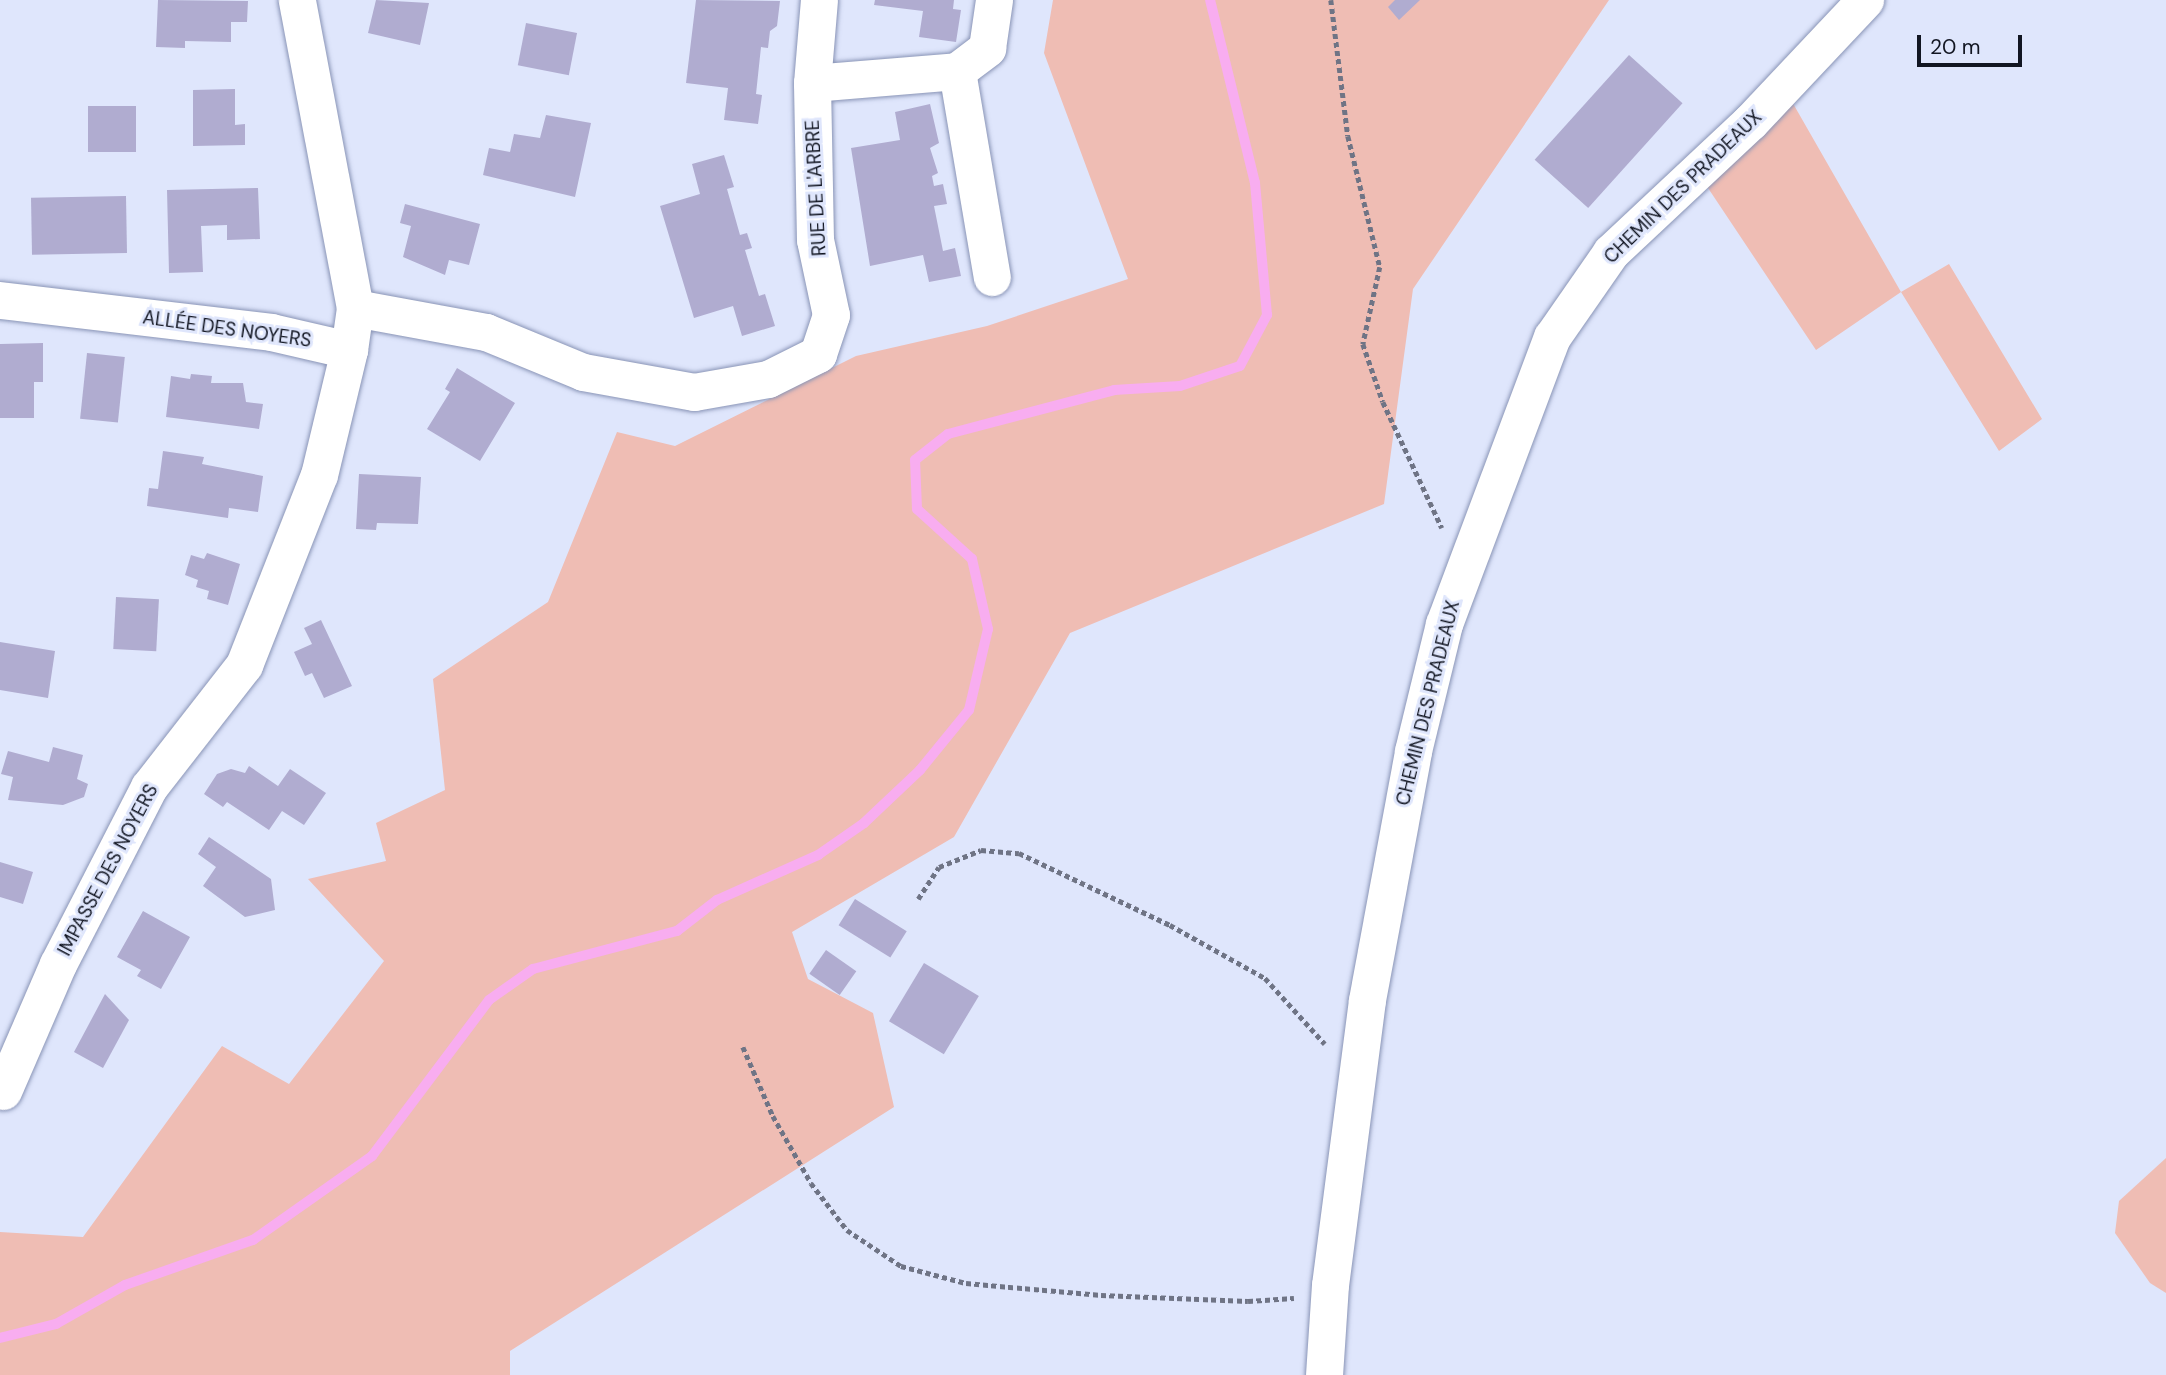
<!DOCTYPE html>
<meta charset="utf-8">
<style>
body{margin:0}
#map{position:relative;width:2166px;height:1375px;overflow:hidden;background:#dfe6fc;font-family:"DM Sans",sans-serif}
div>[style]{position:absolute}
.green>*{inset:0;background:#efbdb4}
.stream>*{height:10px;margin:-5px;padding:0 5px;transform-origin:5px;border-radius:5px;background:#f8adf0}
.building>*{inset:0;background:#b0acd0;transform-origin:0 0}
.path>*{height:4.5px;margin-top:-2.25px;transform-origin:0;background:repeating-linear-gradient(90deg,#6f7485 0 5px,transparent 0 8.5px)}
.roads{filter:drop-shadow(0 0 2px #8994b6) drop-shadow(0 0 2px #8994b6)}
.minor>*{height:37px;margin:-18.5px;padding:0 18.5px;transform-origin:18.5px;border-radius:18.5px;background:#fff}
span{translate:-50% -50%;white-space:nowrap;text-align:center;line-height:1.15;-webkit-text-stroke:6px #dfe6fc;paint-order:stroke}
.street-label{font-size:19px;color:#121622}
.scale{position:absolute;left:1917px;top:35px;width:105px;height:32px;box-sizing:border-box;border:4px solid #121622;border-top:0;padding-left:9px;font-size:21px;line-height:24px;white-space:nowrap;color:#121622;-webkit-text-stroke:5px #dfe6fc;paint-order:stroke}
</style>
<div id="map">
<div class="green">
<div style="clip-path:polygon(1053px 0,1609px 0,1413px 289px,1384px 504px,1070px 633px,954px 837px,792px 932px,808px 979px,873px 1013px,894px 1107px,510px 1351px,510px 1375px,0 1375px,0 1232px,83px 1237px,222px 1046px,289px 1084px,384px 961px,308px 879px,386px 861px,376px 823px,445px 790px,433px 679px,548px 602px,617px 432px,675px 446px,856px 356px,987px 326px,1128px 279px,1044px 53px)"></div>
<div style="clip-path:polygon(1791px 100px,1901px 292px,1949px 264px,2042px 419px,1999px 451px,1901px 292px,1816px 350px,1704px 182px)"></div>
<div style="clip-path:polygon(2166px 1158px,2166px 1293px,2150px 1283px,2115px 1233px,2119px 1201px)"></div>
</div>
<div class="stream">
<div style="left:0;top:1338px;width:58px;rotate:-14deg"></div>
<div style="left:56px;top:1324px;width:79px;rotate:-29.5deg"></div>
<div style="left:125px;top:1285px;width:136px;rotate:-19.4deg"></div>
<div style="left:253px;top:1240px;width:146px;rotate:-35.2deg"></div>
<div style="left:372px;top:1156px;width:195px;rotate:-53.1deg"></div>
<div style="left:489px;top:1000px;width:54px;rotate:-35.2deg"></div>
<div style="left:533px;top:969px;width:149px;rotate:-14.8deg"></div>
<div style="left:677px;top:931px;width:51px;rotate:-37.8deg"></div>
<div style="left:717px;top:900px;width:111px;rotate:-24deg"></div>
<div style="left:818px;top:855px;width:56px;rotate:-34.8deg"></div>
<div style="left:864px;top:823px;width:77px;rotate:-43.4deg"></div>
<div style="left:920px;top:770px;width:77px;rotate:-50.8deg"></div>
<div style="left:969px;top:710px;width:83px;rotate:-76.8deg"></div>
<div style="left:988px;top:629px;width:72px;rotate:-102.9deg"></div>
<div style="left:972px;top:559px;width:74px;rotate:-137.7deg"></div>
<div style="left:917px;top:509px;width:49px;rotate:-92.3deg"></div>
<div style="left:915px;top:460px;width:42px;rotate:-38.2deg"></div>
<div style="left:948px;top:434px;width:172px;rotate:-14.8deg"></div>
<div style="left:1114px;top:390px;width:66px;rotate:-3.5deg"></div>
<div style="left:1180px;top:386px;width:63px;rotate:-18.4deg"></div>
<div style="left:1240px;top:366px;width:58px;rotate:-62.1deg"></div>
<div style="left:1267px;top:315px;width:133px;rotate:-95.2deg"></div>
<div style="left:1255px;top:183px;width:188px;rotate:-103.8deg"></div>
</div>
<div class="building">
<div style="clip-path:polygon(158px 0,248px 1px,247px 22px,231px 22px,231px 42px,185px 41px,185px 48px,156px 47px)"></div>
<div style="clip-path:polygon(376px 0,429px 3px,420px 45px,368px 33px)"></div>
<div style="clip-path:polygon(696px 0,780px 1px,777px 26px,770px 31px,768px 48px,761px 47px,756px 94px,762px 95px,758px 124px,724px 120px,728px 88px,686px 83px)"></div>
<div style="clip-path:polygon(875px 0,954px 0,953px 9px,961px 10px,956px 42px,919px 37px,923px 11px,874px 5px)"></div>
<div style="clip-path:polygon(1395px 0,1420px 0,1399px 20px,1388px 7px)"></div>
<div style="left:526px;top:23px;width:52px;height:43px;rotate:11deg"></div>
<div style="left:1629px;top:55px;width:72px;height:141px;rotate:42deg"></div>
<div style="clip-path:polygon(235px 89px,235px 125px,245px 124px,245px 145px,193px 146px,193px 90px)"></div>
<div style="clip-path:polygon(930px 104px,939px 143px,930px 148px,938px 173px,932px 176px,934px 186px,943px 184px,947px 204px,934px 206px,943px 251px,955px 248px,961px 276px,929px 282px,923px 255px,870px 266px,851px 148px,900px 140px,895px 112px)"></div>
<div style="left:88px;top:106px;width:48px;height:46px"></div>
<div style="clip-path:polygon(546px 115px,591px 123px,575px 197px,483px 175px,489px 148px,510px 152px,514px 134px,540px 138px)"></div>
<div style="clip-path:polygon(724px 155px,734px 187px,727px 189px,740px 235px,747px 233px,752px 248px,745px 250px,759px 296px,765px 294px,775px 326px,742px 336px,733px 306px,694px 318px,660px 206px,700px 194px,692px 164px)"></div>
<div style="clip-path:polygon(258px 188px,260px 239px,227px 240px,227px 225px,201px 226px,203px 272px,169px 273px,167px 190px)"></div>
<div style="left:126px;top:196px;width:57px;height:95px;rotate:89deg"></div>
<div style="clip-path:polygon(405px 204px,480px 224px,469px 265px,449px 260px,445px 275px,403px 257px,411px 226px,400px 223px)"></div>
<div style="clip-path:polygon(43px 343px,43px 382px,34px 382px,34px 418px,0 418px,0 344px)"></div>
<div style="left:87px;top:353px;width:38px;height:66px;rotate:6deg"></div>
<div style="clip-path:polygon(457px 368px,515px 403px,480px 461px,427px 429px,450px 392px,445px 389px)"></div>
<div style="clip-path:polygon(191px 374px,212px 376px,211px 383px,243px 383px,246px 402px,263px 404px,259px 429px,166px 417px,171px 376px,190px 379px)"></div>
<div style="clip-path:polygon(163px 451px,204px 457px,202px 464px,263px 476px,258px 512px,229px 508px,228px 518px,147px 506px,149px 488px,158px 489px)"></div>
<div style="clip-path:polygon(359px 474px,421px 477px,418px 524px,377px 523px,376px 530px,356px 529px)"></div>
<div style="clip-path:polygon(207px 553px,240px 564px,228px 605px,207px 599px,209px 591px,196px 587px,198px 580px,185px 575px,191px 555px,204px 559px)"></div>
<div style="left:116px;top:597px;width:43px;height:52px;rotate:3deg"></div>
<div style="clip-path:polygon(321px 620px,352px 686px,324px 698px,312px 673px,305px 676px,294px 652px,312px 644px,304px 628px)"></div>
<div style="clip-path:polygon(0 642px,55px 651px,48px 698px,0 690px)"></div>
<div style="clip-path:polygon(53px 747px,83px 755px,77px 779px,88px 784px,84px 797px,63px 805px,8px 800px,13px 777px,1px 774px,8px 751px,49px 762px)"></div>
<div style="clip-path:polygon(249px 766px,278px 786px,290px 769px,326px 793px,304px 825px,282px 811px,269px 830px,227px 802px,223px 807px,204px 794px,217px 774px,231px 769px,245px 773px)"></div>
<div style="clip-path:polygon(209px 837px,271px 879px,275px 910px,245px 917px,203px 886px,216px 867px,198px 854px)"></div>
<div style="clip-path:polygon(0 862px,33px 872px,23px 904px,0 897px)"></div>
<div style="left:855px;top:899px;width:61px;height:31px;rotate:32deg"></div>
<div style="clip-path:polygon(143px 911px,190px 937px,161px 989px,137px 976px,141px 970px,117px 957px)"></div>
<div style="left:826px;top:950px;width:37px;height:29px;rotate:35deg"></div>
<div style="left:924px;top:963px;width:64px;height:68px;rotate:31deg"></div>
<div style="clip-path:polygon(105px 994px,129px 1020px,103px 1068px,74px 1052px)"></div>
</div>
<div class="path">
<div style="left:1331px;top:0;width:137px;rotate:82.9deg"></div>
<div style="left:1348px;top:136px;width:135px;rotate:76.3deg"></div>
<div style="left:1380px;top:267px;width:79px;rotate:102.4deg"></div>
<div style="left:1363px;top:344px;width:61px;rotate:71deg"></div>
<div style="left:1383px;top:402px;width:139px;rotate:64.9deg"></div>
<div style="left:918px;top:899px;width:38px;rotate:-57deg"></div>
<div style="left:939px;top:867px;width:45px;rotate:-22deg"></div>
<div style="left:981px;top:850px;width:38px;rotate:5deg"></div>
<div style="left:1019px;top:853px;width:167px;rotate:25.5deg"></div>
<div style="left:1170px;top:925px;width:109px;rotate:29.2deg"></div>
<div style="left:1265px;top:978px;width:89px;rotate:47.7deg"></div>
<div style="left:743px;top:1047px;width:75px;rotate:66.5deg"></div>
<div style="left:773px;top:1116px;width:77px;rotate:60.4deg"></div>
<div style="left:811px;top:1183px;width:59px;rotate:52.5deg"></div>
<div style="left:847px;top:1230px;width:65px;rotate:33.7deg"></div>
<div style="left:901px;top:1266px;width:67px;rotate:14.7deg"></div>
<div style="left:966px;top:1283px;width:136px;rotate:5.1deg"></div>
<div style="left:1101px;top:1295px;width:147px;rotate:2.3deg"></div>
<div style="left:1248px;top:1301px;width:46px;rotate:-3.7deg"></div>
</div>
<div class="roads">
<div class="minor">
<div style="left:957px;top:71px;width:209px;rotate:80.4deg"></div>
<div style="left:812px;top:83px;width:145px;rotate:-4.7deg"></div>
<div style="left:957px;top:71px;width:38px;rotate:-37deg"></div>
<div style="left:987px;top:48px;width:49px;rotate:-81.7deg"></div>
<div style="left:0;top:300px;width:273px;rotate:6.7deg"></div>
<div style="left:271px;top:332px;width:80px;rotate:13deg"></div>
<div style="left:349px;top:350px;width:42px;rotate:-81.9deg"></div>
<div style="left:355px;top:308px;width:313px;rotate:-100.7deg"></div>
<div style="left:355px;top:308px;width:133px;rotate:10.4deg"></div>
<div style="left:486px;top:332px;width:105px;rotate:22.4deg"></div>
<div style="left:583px;top:372px;width:113px;rotate:10.2deg"></div>
<div style="left:694px;top:392px;width:75px;rotate:-10deg"></div>
<div style="left:768px;top:379px;width:56px;rotate:-26.6deg"></div>
<div style="left:818px;top:354px;width:41px;rotate:-71.6deg"></div>
<div style="left:831px;top:315px;width:77px;rotate:-102deg"></div>
<div style="left:815px;top:240px;width:157px;rotate:-91.1deg"></div>
<div style="left:812px;top:83px;width:83px;rotate:-85.2deg"></div>
<div style="left:3px;top:1091px;width:138px;rotate:-66.6deg"></div>
<div style="left:58px;top:964px;width:199px;rotate:-62.8deg"></div>
<div style="left:149px;top:787px;width:155px;rotate:-52.1deg"></div>
<div style="left:244px;top:665px;width:204px;rotate:-68.5deg"></div>
<div style="left:319px;top:475px;width:129px;rotate:-76.5deg"></div>
<div style="left:1324px;top:1375px;width:90px;rotate:-86.2deg"></div>
<div style="left:1330px;top:1285px;width:287px;rotate:-82.6deg"></div>
<div style="left:1367px;top:1000px;width:253px;rotate:-79.5deg"></div>
<div style="left:1413px;top:751px;width:131px;rotate:-76.3deg"></div>
<div style="left:1444px;top:624px;width:307px;rotate:-69.4deg"></div>
<div style="left:1552px;top:337px;width:103px;rotate:-55.2deg"></div>
<div style="left:1611px;top:252px;width:190px;rotate:-43.1deg"></div>
<div style="left:1750px;top:122px;width:168px;rotate:-46.7deg"></div>
</div>
</div>
<div class="street-label">
<span style="left:1683px;top:187px;rotate:-44deg">CHEMIN DES PRADEAUX</span>
<span style="left:816px;top:188px;rotate:-93deg">RUE DE L'ARBRE</span>
<span style="left:227px;top:329px;rotate:8deg">ALLÉE DES NOYERS</span>
<span style="left:1428px;top:703px;rotate:-76deg">CHEMIN DES PRADEAUX</span>
<span style="left:108px;top:870px;rotate:-62deg">IMPASSE DES NOYERS</span>
</div>
<div class="scale">20 m</div>
</div>
